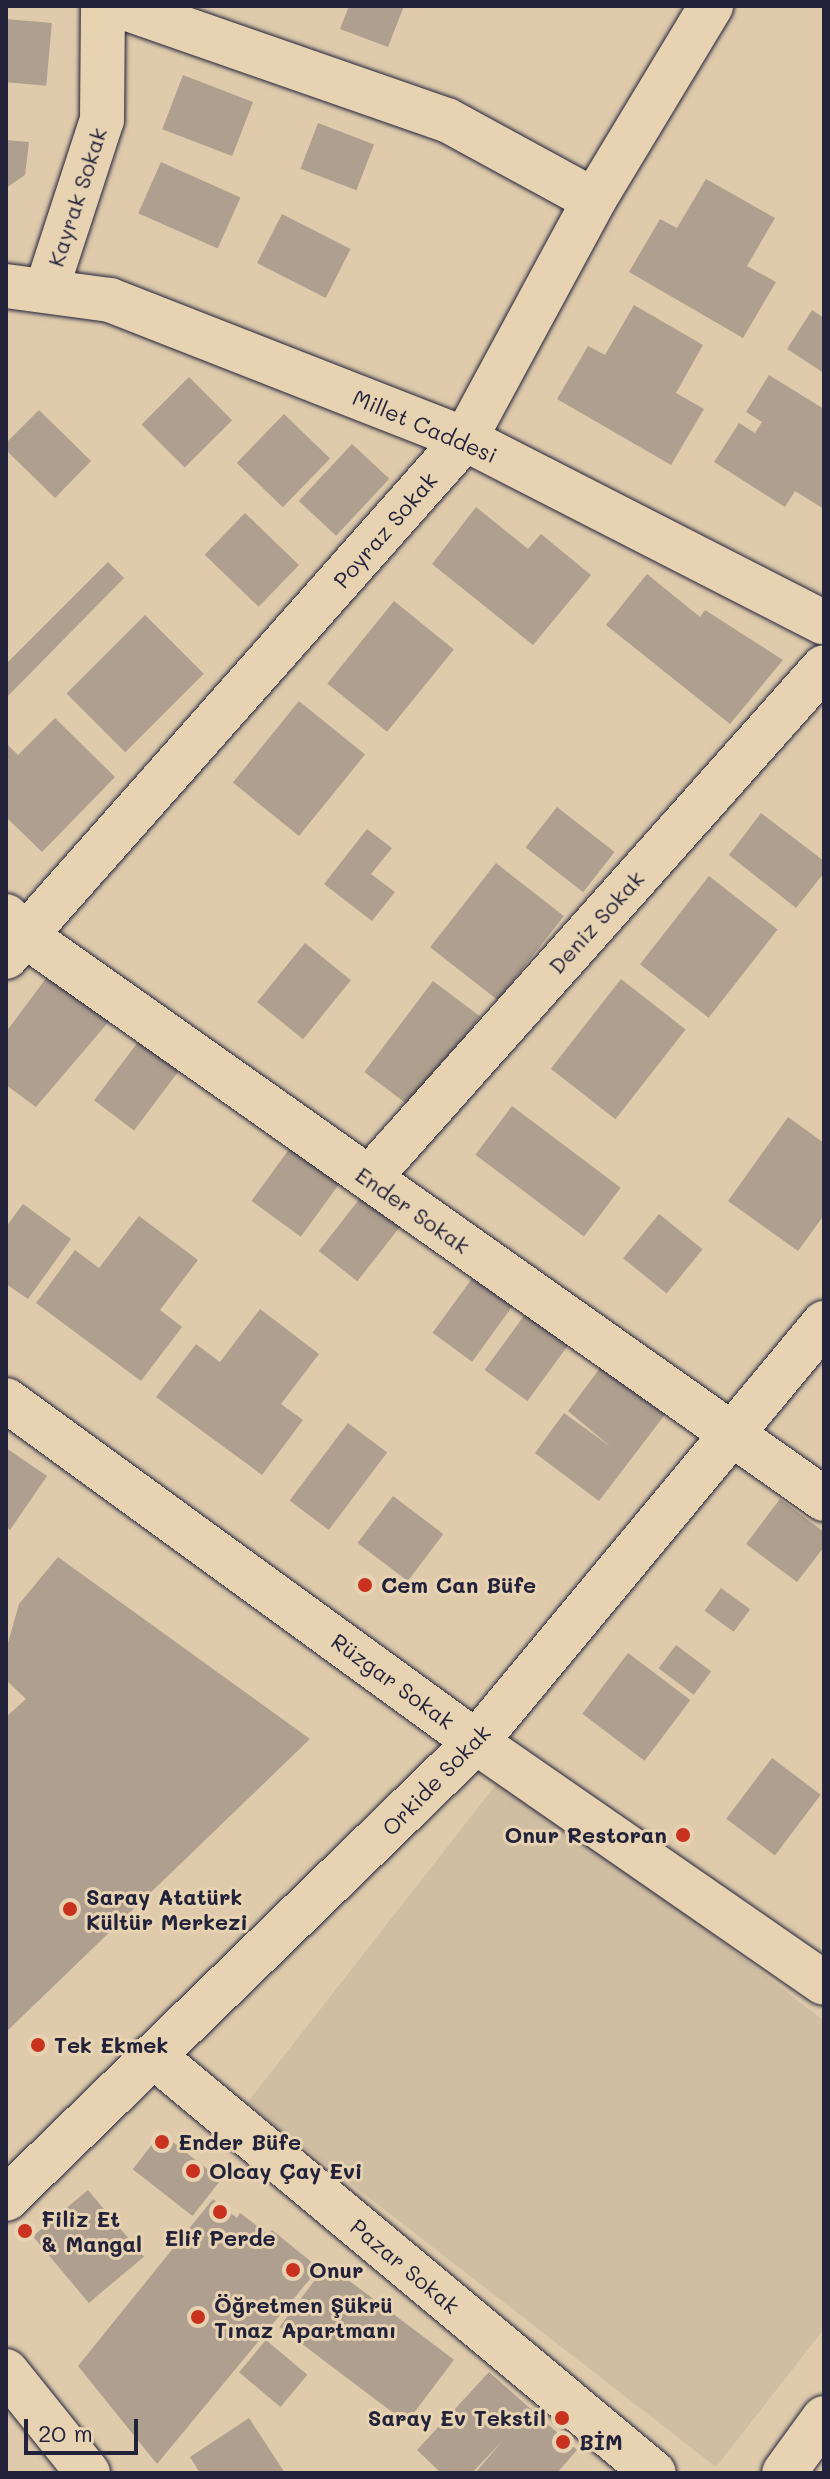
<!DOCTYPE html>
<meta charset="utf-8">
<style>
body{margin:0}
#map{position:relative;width:830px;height:2479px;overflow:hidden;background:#dfcbac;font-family:Mali,sans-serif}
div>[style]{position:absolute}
.built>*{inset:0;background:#d0bea3}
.building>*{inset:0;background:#ae9f8e;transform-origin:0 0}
.roads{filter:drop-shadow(0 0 2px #22223b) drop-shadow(0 0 2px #22223b)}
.minor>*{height:44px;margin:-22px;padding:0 22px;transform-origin:22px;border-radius:22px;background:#e7d2b1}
.major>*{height:44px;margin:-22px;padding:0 22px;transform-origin:22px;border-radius:22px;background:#e7d2b1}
.highway>*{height:44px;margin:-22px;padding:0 22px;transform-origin:22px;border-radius:22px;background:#e7d2b1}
.dots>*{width:22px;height:22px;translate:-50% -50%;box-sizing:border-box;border:4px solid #e7d2b1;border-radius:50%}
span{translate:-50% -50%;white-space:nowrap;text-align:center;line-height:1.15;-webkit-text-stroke:6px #e7d2b1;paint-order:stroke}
.street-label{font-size:22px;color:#22223b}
.poi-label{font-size:22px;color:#22223b;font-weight:700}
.left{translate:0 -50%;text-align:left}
.right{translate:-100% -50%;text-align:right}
.frame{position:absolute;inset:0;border:8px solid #22223b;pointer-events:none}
.scale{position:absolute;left:24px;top:2419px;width:114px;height:36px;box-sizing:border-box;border:4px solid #22223b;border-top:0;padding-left:10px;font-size:24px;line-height:28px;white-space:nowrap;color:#22223b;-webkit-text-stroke:6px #e7d2b1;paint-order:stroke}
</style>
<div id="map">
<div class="built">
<div style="clip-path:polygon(505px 1773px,824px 2021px,824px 2329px,716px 2467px,247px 2103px)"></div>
</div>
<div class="building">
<div style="clip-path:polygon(349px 6px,404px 6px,388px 47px,340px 29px)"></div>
<div style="left:6px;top:19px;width:46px;height:63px;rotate:5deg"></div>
<div style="left:183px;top:75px;width:75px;height:58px;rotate:21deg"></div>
<div style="left:318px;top:123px;width:60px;height:49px;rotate:21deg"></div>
<div style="clip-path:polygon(6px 140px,29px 142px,25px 175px,6px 188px)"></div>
<div style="left:161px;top:162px;width:87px;height:56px;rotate:24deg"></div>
<div style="clip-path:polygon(706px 179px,775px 218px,747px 266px,776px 282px,743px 338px,629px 272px,660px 219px,677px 228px)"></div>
<div style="left:282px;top:214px;width:77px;height:55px;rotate:27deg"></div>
<div style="clip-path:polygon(634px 305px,703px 345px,676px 393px,704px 409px,671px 465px,557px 399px,588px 346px,605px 355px)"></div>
<div style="clip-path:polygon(812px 310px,824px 318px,824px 373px,787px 349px)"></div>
<div style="clip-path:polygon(769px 375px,824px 409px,824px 509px,795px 491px,785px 507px,714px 462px,739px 423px,755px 433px,762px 422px,746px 412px)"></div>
<div style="left:189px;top:377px;width:61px;height:67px;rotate:45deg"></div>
<div style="clip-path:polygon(39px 410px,91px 461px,55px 498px,6px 450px,6px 443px)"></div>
<div style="left:284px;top:414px;width:64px;height:68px;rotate:44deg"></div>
<div style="left:352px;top:444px;width:51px;height:78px;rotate:43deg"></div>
<div style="clip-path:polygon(476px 507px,528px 549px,541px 534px,591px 575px,533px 645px,432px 564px)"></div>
<div style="left:245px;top:513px;width:75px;height:58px;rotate:44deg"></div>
<div style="clip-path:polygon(108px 562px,124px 578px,6px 698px,6px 664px)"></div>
<div style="clip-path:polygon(647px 574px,700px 617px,705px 610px,783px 660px,730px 724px,606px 625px)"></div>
<div style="left:394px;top:601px;width:77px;height:106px;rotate:39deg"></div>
<div style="left:145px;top:615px;width:83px;height:111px;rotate:45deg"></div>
<div style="left:299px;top:701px;width:85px;height:105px;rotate:39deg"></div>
<div style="clip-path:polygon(55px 718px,115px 777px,42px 852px,6px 817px,6px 743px,18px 755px)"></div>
<div style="left:557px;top:807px;width:73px;height:51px;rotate:38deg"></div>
<div style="clip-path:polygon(761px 813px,824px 861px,824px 873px,796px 908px,729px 855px)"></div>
<div style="clip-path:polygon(367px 829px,392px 848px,371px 874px,395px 892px,372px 921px,324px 884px)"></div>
<div style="left:496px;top:863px;width:86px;height:107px;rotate:38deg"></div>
<div style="left:709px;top:876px;width:87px;height:112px;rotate:38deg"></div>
<div style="left:305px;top:943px;width:59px;height:76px;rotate:39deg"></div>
<div style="clip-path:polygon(50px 973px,111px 1019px,36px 1107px,6px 1085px,6px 1032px)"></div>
<div style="left:621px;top:979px;width:82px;height:114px;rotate:38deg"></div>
<div style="left:433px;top:981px;width:59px;height:114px;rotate:37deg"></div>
<div style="left:141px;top:1038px;width:50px;height:78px;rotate:37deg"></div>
<div style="left:512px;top:1106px;width:136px;height:61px;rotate:37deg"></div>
<div style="clip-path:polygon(788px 1117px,824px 1143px,824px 1215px,798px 1251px,728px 1201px)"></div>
<div style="left:295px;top:1141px;width:61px;height:74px;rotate:36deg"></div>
<div style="left:368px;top:1188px;width:49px;height:80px;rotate:38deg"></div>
<div style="clip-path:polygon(23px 1204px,71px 1239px,28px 1299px,6px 1284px,6px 1227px)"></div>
<div style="left:659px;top:1214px;width:56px;height:57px;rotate:39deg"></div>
<div style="clip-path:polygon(139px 1216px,198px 1260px,160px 1310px,182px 1327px,141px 1381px,36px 1303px,75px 1250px,99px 1268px)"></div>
<div style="left:476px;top:1273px;width:49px;height:74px;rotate:36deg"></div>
<div style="left:531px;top:1306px;width:53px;height:79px;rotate:36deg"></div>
<div style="clip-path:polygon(260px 1309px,319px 1354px,281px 1404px,303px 1420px,262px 1475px,156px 1397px,196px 1344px,220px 1362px)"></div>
<div style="clip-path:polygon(606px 1360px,670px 1408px,599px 1501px,535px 1453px,564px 1413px,611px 1447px,568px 1411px)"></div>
<div style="left:348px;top:1423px;width:49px;height:97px;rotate:37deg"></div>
<div style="clip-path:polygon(6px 1448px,47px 1476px,10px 1530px,6px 1527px)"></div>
<div style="left:393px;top:1496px;width:63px;height:59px;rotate:37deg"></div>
<div style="clip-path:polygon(780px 1499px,824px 1532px,824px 1547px,797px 1582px,746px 1544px)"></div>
<div style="clip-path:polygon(58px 1557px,310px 1739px,6px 2032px,6px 1717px,26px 1699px,6px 1680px,6px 1650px,19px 1604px)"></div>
<div style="left:721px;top:1588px;width:36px;height:28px;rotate:36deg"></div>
<div style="left:676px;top:1645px;width:44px;height:29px;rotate:37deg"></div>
<div style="left:628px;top:1653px;width:78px;height:76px;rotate:37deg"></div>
<div style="left:772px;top:1758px;width:61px;height:76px;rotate:37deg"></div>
<div style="left:161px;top:2133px;width:76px;height:46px;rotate:38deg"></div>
<div style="left:88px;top:2190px;width:87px;height:72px;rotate:50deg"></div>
<div style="clip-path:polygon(213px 2199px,237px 2218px,240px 2213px,268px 2234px,272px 2230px,319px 2268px,157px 2464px,78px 2366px)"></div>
<div style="left:327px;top:2264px;width:159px;height:79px;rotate:37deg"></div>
<div style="left:266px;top:2340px;width:54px;height:42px;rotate:40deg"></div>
<div style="clip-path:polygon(489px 2372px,577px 2450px,557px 2473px,475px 2473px,504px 2439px,472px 2473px,441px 2473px,417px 2450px)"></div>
<div style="clip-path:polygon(249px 2418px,285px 2473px,200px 2473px,190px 2457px)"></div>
</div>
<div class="roads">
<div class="minor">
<div style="left:119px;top:6px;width:347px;rotate:19.2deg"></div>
<div style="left:447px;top:120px;width:167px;rotate:28.6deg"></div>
<div style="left:46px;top:291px;width:180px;rotate:-71.9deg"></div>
<div style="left:102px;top:120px;width:114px;rotate:-89.5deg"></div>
<div style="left:6px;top:916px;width:28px;rotate:45deg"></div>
<div style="left:26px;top:936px;width:977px;rotate:35.2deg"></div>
<div style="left:6px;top:957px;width:692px;rotate:-48.46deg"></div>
<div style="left:465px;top:439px;width:272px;rotate:-61.6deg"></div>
<div style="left:594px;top:200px;width:227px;rotate:-58.9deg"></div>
<div style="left:369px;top:1178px;width:684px;rotate:-48.32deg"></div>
<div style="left:6px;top:1400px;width:581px;rotate:36.04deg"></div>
<div style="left:476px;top:1742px;width:423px;rotate:34.7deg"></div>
<div style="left:156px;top:2058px;width:648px;rotate:39.81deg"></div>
<div style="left:6px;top:2199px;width:656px;rotate:-44.2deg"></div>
<div style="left:476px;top:1742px;width:545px;rotate:-50.29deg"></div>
<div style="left:784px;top:2473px;width:68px;rotate:-54deg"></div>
</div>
<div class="major">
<div style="left:6px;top:286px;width:105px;rotate:7.7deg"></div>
<div style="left:110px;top:300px;width:381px;rotate:21.4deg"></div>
<div style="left:465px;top:439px;width:403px;rotate:27.1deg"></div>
</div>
<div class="highway">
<div style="left:6px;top:2371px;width:131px;rotate:51.2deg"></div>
</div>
</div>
<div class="dots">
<div style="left:365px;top:1585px;background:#c8321e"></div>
<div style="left:683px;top:1835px;background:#c8321e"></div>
<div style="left:70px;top:1909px;background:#c8321e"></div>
<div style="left:38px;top:2045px;background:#c8321e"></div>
<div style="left:162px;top:2142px;background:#c8321e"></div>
<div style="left:193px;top:2171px;background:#c8321e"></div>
<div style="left:220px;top:2212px;background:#c8321e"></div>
<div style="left:25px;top:2231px;background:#c8321e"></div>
<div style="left:293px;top:2270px;background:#c8321e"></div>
<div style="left:198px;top:2317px;background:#c8321e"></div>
<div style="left:562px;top:2418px;background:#c8321e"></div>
<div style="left:563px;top:2442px;background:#c8321e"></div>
</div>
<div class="street-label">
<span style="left:77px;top:197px;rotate:-72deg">Kayrak Sokak</span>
<span style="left:425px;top:426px;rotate:23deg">Millet Caddesi</span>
<span style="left:385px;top:530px;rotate:-49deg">Poyraz Sokak</span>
<span style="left:596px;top:922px;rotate:-48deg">Deniz Sokak</span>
<span style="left:413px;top:1210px;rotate:35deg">Ender Sokak</span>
<span style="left:393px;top:1681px;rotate:36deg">Rüzgar Sokak</span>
<span style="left:436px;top:1780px;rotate:-46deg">Orkide Sokak</span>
<span style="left:405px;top:2266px;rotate:40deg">Pazar Sokak</span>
</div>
<div class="poi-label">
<span class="left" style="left:381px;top:1585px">Cem Can Büfe</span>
<span class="right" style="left:667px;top:1835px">Onur Restoran</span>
<span class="left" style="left:86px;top:1909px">Saray Atatürk<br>Kültür Merkezi</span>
<span class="left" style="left:54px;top:2045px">Tek Ekmek</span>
<span class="left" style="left:178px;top:2142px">Ender Büfe</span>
<span class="left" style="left:209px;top:2171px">Olcay Çay Evi</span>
<span class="left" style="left:41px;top:2231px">Filiz Et<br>&amp; Mangal</span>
<span style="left:220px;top:2238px">Elif Perde</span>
<span class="left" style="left:309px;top:2270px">Onur</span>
<span class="left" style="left:214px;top:2317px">Öğretmen Şükrü<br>Tınaz Apartmanı</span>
<span class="right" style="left:546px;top:2418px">Saray Ev Tekstil</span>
<span class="left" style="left:579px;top:2442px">BİM</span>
</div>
<div class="frame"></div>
<div class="scale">20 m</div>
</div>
